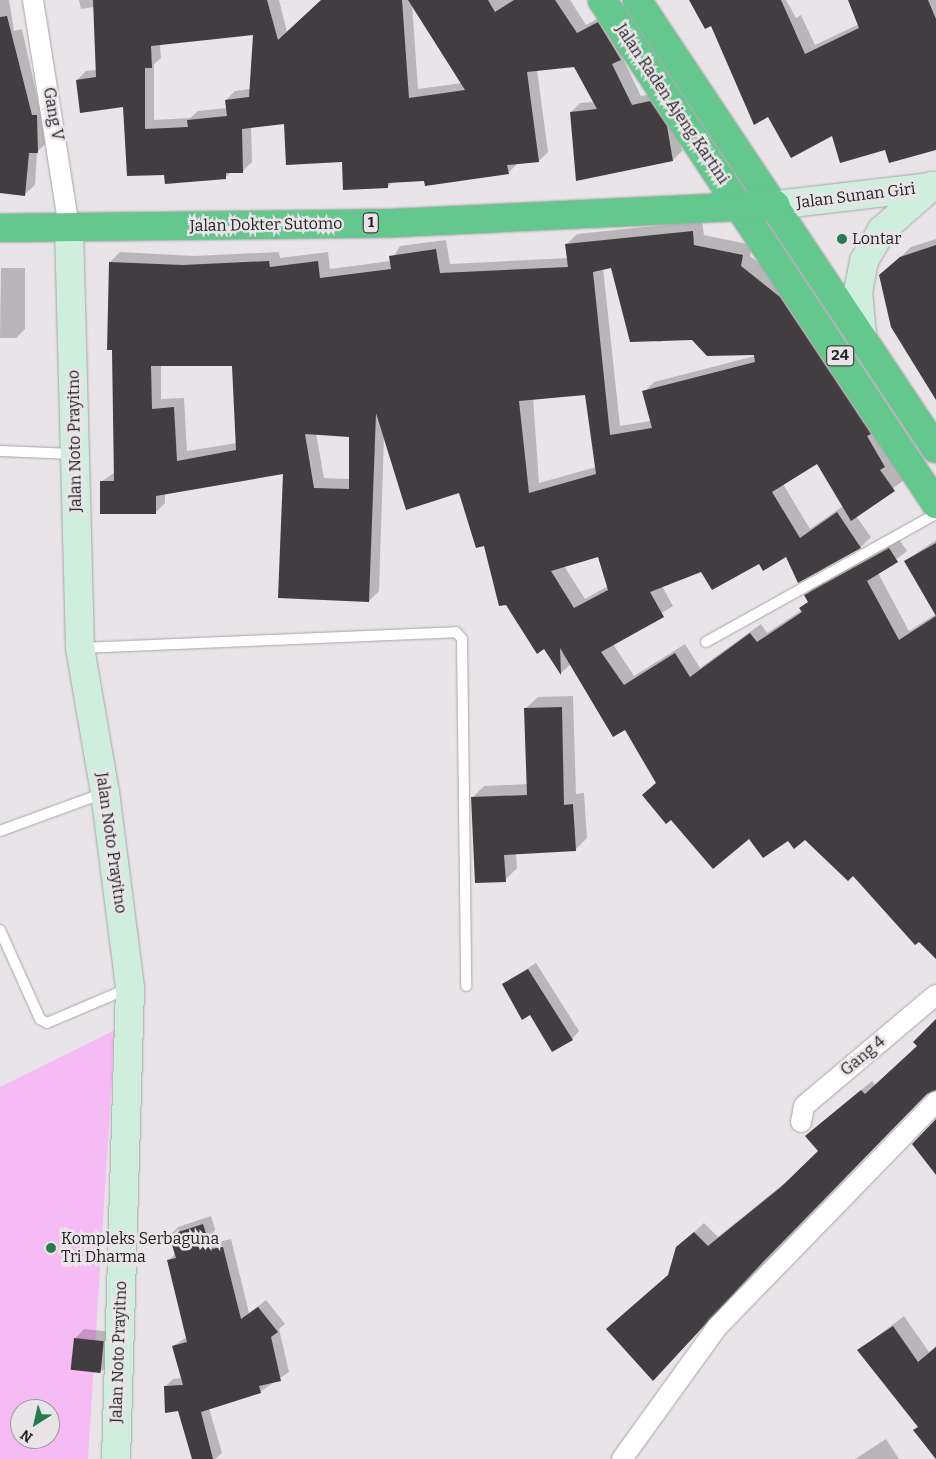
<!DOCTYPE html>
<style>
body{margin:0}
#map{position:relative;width:936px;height:1459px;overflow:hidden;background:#e8e4e8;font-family:Bitter,serif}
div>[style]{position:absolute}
.green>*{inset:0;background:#f6baf5}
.shadow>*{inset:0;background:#0003}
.building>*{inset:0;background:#413d41;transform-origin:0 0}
.roads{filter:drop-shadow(0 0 1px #a9a5a9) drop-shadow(0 0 1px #a9a5a9)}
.lane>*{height:10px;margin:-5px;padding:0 5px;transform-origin:5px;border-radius:5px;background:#fff}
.street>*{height:20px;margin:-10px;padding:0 10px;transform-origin:10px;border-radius:10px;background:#fff}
.secondary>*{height:28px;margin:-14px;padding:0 14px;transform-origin:14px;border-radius:14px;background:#d0eedd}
.highway>*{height:28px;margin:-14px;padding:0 14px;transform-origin:14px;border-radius:14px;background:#64c78d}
.dots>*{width:14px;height:14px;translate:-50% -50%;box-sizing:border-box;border:2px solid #e8e4e8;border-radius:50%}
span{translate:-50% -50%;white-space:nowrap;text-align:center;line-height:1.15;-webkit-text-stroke:5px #e8e4e8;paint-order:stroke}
.shield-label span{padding:1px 4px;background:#e8e4e8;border:1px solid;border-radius:4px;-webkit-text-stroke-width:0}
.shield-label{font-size:15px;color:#242223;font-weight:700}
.street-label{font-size:16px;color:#242223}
.poi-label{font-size:16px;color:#242223}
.left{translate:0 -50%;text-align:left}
.north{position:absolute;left:10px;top:1399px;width:50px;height:50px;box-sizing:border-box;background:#e8e4e8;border:1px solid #9a9699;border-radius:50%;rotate:215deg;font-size:14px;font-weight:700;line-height:20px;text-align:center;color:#242223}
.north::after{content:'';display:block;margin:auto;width:18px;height:22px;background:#277b4e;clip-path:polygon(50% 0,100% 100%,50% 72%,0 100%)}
</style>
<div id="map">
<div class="green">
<div style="clip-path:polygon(evenodd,115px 1030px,88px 1459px,0 1459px,0 1087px,115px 1030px,20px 1409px,50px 1409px,50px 1439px,20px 1439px,20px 1409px)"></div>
</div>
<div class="shadow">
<div style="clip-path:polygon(0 0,9px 0,14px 31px,22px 29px,47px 142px,37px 152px,35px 185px,25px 194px,0 192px)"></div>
<div style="clip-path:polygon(evenodd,79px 0,279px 0,287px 32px,322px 0,570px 0,586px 25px,607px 14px,629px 50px,622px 57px,641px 96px,660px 93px,676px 117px,682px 151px,673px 160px,571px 112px,580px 103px,594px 102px,574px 66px,537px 70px,548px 152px,539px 161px,517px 164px,508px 173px,393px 182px,387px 187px,285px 123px,251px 127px,252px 162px,242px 172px,231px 172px,225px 178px,166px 174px,124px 106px,77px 80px,86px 71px,97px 70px,94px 7px,81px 9px,79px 0,412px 4px,462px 83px,418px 89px,412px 4px,79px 0,254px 34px,250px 89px,235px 91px,226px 100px,227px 108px,198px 111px,190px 118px,154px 120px,154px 64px,161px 58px,160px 44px,254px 34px)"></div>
<div style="clip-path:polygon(690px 0,786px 0,796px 18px,801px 15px,815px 45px,859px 24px,849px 0,936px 0,936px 150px,886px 148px,769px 116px,712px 24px)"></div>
<div style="clip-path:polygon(evenodd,702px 221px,704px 235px,752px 245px,750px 256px,790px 287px,894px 456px,890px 460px,904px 480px,856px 516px,871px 537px,861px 547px,799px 581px,786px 555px,702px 571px,662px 586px,673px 606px,613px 644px,634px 676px,685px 644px,700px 668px,761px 624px,767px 633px,802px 610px,809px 601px,806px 595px,816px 585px,899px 539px,907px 551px,878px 573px,909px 631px,936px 614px,936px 957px,853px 875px,805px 838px,749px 837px,671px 819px,643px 795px,657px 782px,626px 729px,571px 664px,561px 673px,485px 544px,460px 492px,384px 437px,379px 591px,369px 601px,284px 472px,165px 493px,165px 503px,155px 513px,101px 482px,115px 472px,110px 262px,120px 252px,194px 256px,279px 252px,280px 258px,328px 252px,330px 269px,391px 261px,400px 246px,446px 240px,450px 264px,568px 258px,567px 244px,577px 234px,702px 221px,612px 267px,692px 339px,759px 355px,654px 382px,644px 392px,651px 421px,620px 426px,603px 268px,612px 267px,702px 221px,161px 365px,234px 365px,237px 443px,187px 451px,184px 398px,161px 399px,161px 365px,702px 221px,586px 393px,596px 467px,539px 483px,533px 397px,586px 393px,702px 221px,316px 433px,350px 436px,350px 479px,324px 478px,316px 433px,702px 221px,818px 462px,843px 506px,810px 529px,783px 484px,818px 462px,702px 221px,599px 556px,608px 586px,585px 599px,564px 566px,599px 556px)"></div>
<div style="clip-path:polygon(936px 239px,936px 398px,891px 266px,911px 247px)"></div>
<div style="clip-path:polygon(1px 268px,25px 268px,25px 329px,16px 338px,0 338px)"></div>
<div style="clip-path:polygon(936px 540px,936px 614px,905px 561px)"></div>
<div style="clip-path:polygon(573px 696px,576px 794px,584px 793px,587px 838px,575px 850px,516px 853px,517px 868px,505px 880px,472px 798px,484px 786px,527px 784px,525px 709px,538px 697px)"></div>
<div style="clip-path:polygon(536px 963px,579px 1031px,572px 1039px,531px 1014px,503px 984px)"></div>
<div style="clip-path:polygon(936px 1021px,936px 1092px,928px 1092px,663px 1369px,607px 1329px,670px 1274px,688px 1238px,704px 1223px,718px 1237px,792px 1177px,820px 1151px,806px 1136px,872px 1081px,875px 1085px,918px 1046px)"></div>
<div style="clip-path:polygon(211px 1216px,219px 1242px,231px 1239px,249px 1313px,266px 1300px,285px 1324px,279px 1329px,289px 1372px,260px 1392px,209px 1408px,222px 1453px,215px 1459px,193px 1459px,179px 1409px,165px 1387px,173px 1379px,182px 1378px,173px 1346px,187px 1337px,169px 1260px,176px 1253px,170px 1235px,178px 1227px)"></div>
<div style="clip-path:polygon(904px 1316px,929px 1352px,936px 1346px,935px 1459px,915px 1430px,919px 1426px,859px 1350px)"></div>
<div style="clip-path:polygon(84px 1329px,112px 1332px,112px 1362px,102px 1371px,75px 1339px)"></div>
<div style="clip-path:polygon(886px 1439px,899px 1459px,855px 1459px)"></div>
</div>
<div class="building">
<div style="clip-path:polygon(evenodd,93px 0,267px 0,278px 40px,321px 0,402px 0,409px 98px,465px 90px,408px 0,488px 0,495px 12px,514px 0,555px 0,577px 33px,598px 22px,621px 60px,612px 64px,632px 105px,650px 101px,667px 126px,673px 161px,576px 181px,570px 112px,597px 109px,574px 67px,527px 72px,539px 162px,507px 165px,509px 174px,425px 186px,424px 181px,388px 183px,388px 188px,343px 190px,342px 162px,286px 165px,284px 124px,242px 129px,243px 173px,226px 173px,226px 179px,165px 184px,164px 175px,127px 176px,123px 107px,80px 113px,76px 80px,96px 77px,93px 0,253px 35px,249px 97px,225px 100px,227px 116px,187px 120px,188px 127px,145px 129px,145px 68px,152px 68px,151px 46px,253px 35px)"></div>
<div style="clip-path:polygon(689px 0,781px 0,805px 54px,859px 28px,848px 0,928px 0,936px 19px,936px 150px,889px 163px,885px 150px,840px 163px,832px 136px,791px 158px,768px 117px,754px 125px,711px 26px,705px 29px)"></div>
<div style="clip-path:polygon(7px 16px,32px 115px,37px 115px,38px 153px,29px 153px,25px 196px,0 193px,0 17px)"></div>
<div style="clip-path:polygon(evenodd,693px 231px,694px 245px,743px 255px,741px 266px,780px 297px,871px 434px,867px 436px,885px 467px,880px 470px,895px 491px,851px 521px,817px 464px,772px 492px,800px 538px,837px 512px,861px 548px,798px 583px,786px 557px,763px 571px,759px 564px,712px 590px,701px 572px,650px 592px,664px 617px,601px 652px,624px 685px,675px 653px,690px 677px,750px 633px,757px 642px,802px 612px,799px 608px,808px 602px,804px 595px,889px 548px,898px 562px,867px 581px,899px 640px,936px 616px,936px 959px,919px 942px,915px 945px,853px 876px,848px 881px,805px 840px,794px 849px,788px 841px,763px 858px,749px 839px,713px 869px,671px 820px,666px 824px,642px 795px,656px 783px,625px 730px,613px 737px,560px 648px,561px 675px,544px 649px,537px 654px,506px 605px,499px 606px,484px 546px,476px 548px,459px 493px,406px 510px,376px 413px,369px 602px,278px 598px,283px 474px,156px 496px,156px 514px,100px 514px,100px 481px,114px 481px,112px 350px,107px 350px,109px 262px,183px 265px,269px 261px,270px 267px,318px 261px,320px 278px,391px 269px,389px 256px,436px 249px,440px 273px,568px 267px,565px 244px,693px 231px,611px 268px,630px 342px,692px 340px,707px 356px,754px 355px,755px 362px,642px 391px,652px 428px,610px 435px,593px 272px,611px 268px,693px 231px,151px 366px,232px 366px,236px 450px,177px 461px,174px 407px,152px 409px,151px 366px,693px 231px,585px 395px,596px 474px,529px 493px,519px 401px,585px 395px,693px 231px,305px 434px,349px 437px,349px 489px,314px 488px,305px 434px,693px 231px,598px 557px,608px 590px,574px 608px,551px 571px,598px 557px)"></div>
<div style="clip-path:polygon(936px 245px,936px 400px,891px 327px,879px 275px,900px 257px)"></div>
<div style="clip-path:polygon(936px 543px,936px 616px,904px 561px)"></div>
<div style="clip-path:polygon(562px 707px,564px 805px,573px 804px,576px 851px,504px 855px,506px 882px,475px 883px,471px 797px,527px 795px,524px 708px)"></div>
<div style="clip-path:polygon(528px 969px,573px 1040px,552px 1052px,530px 1015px,522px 1020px,502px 984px)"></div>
<div style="clip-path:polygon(936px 1019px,936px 1090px,927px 1094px,762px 1263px,653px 1381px,606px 1329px,668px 1275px,676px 1247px,694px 1232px,708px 1246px,781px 1187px,818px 1151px,805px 1136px,861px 1090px,865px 1094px,917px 1046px,913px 1042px)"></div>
<div style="clip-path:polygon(936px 1119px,936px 1175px,912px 1144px)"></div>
<div style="clip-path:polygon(203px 1224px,211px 1249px,223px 1247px,241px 1319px,258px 1307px,278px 1332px,271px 1337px,281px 1381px,259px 1386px,261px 1393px,201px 1412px,213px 1459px,192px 1459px,178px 1411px,165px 1413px,164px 1386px,183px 1385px,172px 1346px,187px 1342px,167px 1260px,176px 1258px,169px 1235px)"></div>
<div style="clip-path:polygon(893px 1326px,918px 1362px,936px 1347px,936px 1459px,913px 1430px,918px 1427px,857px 1350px)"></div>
<div style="left:74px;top:1338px;width:30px;height:32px;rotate:6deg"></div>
</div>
<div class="roads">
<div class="lane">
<div style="left:0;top:451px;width:74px;rotate:2.3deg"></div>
<div style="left:706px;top:642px;width:263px;rotate:-29.1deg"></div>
<div style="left:81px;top:648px;width:375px;rotate:-2.4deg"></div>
<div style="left:456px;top:632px;width:9px;rotate:49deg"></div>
<div style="left:462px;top:639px;width:347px;rotate:89.3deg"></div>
<div style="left:0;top:831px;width:111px;rotate:-20.1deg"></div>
<div style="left:0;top:930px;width:98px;rotate:65.8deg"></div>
<div style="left:40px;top:1019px;width:8px;rotate:30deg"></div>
<div style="left:47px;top:1023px;width:89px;rotate:-23.1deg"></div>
</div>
<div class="street">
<div style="left:33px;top:0;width:231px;rotate:81deg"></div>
<div style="left:801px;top:1122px;width:16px;rotate:-79deg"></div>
<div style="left:804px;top:1106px;width:172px;rotate:-40.1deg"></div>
<div style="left:622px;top:1459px;width:164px;rotate:-54.2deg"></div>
<div style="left:718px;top:1326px;width:313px;rotate:-45.8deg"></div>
</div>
<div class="secondary">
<div style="left:776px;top:205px;width:155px;rotate:-6.7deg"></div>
<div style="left:69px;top:228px;width:420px;rotate:88.5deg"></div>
<div style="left:80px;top:648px;width:146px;rotate:80.2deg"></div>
<div style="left:105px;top:792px;width:198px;rotate:82.7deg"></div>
<div style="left:130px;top:988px;width:471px;rotate:91.7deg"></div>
<div style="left:862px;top:334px;width:42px;rotate:-95.4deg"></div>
<div style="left:858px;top:292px;width:32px;rotate:-79deg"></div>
<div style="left:864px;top:261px;width:36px;rotate:-60deg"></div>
<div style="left:882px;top:230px;width:67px;rotate:-41.3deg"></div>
</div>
<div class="highway">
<div style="left:602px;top:0;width:605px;rotate:56.47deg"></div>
<div style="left:637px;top:0;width:539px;rotate:56.34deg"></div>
<div style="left:0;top:228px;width:394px;rotate:-0.7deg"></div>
<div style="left:394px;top:223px;width:382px;rotate:-2.7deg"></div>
</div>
</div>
<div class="dots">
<div style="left:842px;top:239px;background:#277b4e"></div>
<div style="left:51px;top:1248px;background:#277b4e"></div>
</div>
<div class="shield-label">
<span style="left:371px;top:223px">1</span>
<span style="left:840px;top:356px">24</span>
</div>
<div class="street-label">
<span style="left:672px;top:104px;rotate:56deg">Jalan Raden Ajeng Kartini</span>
<span style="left:53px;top:114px;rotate:80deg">Gang V</span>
<span style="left:856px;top:196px;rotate:-7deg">Jalan Sunan Giri</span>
<span style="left:266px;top:225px;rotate:-1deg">Jalan Dokter Sutomo</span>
<span style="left:75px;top:441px;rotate:-91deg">Jalan Noto Prayitno</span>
<span style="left:111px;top:843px;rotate:82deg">Jalan Noto Prayitno</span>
<span style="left:863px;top:1056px;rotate:-40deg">Gang 4</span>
<span style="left:119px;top:1352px;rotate:-88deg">Jalan Noto Prayitno</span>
</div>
<div class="poi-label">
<span class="left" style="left:852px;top:239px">Lontar</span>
<span class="left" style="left:61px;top:1248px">Kompleks Serbaguna<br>Tri Dharma</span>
</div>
<div class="north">N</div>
</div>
